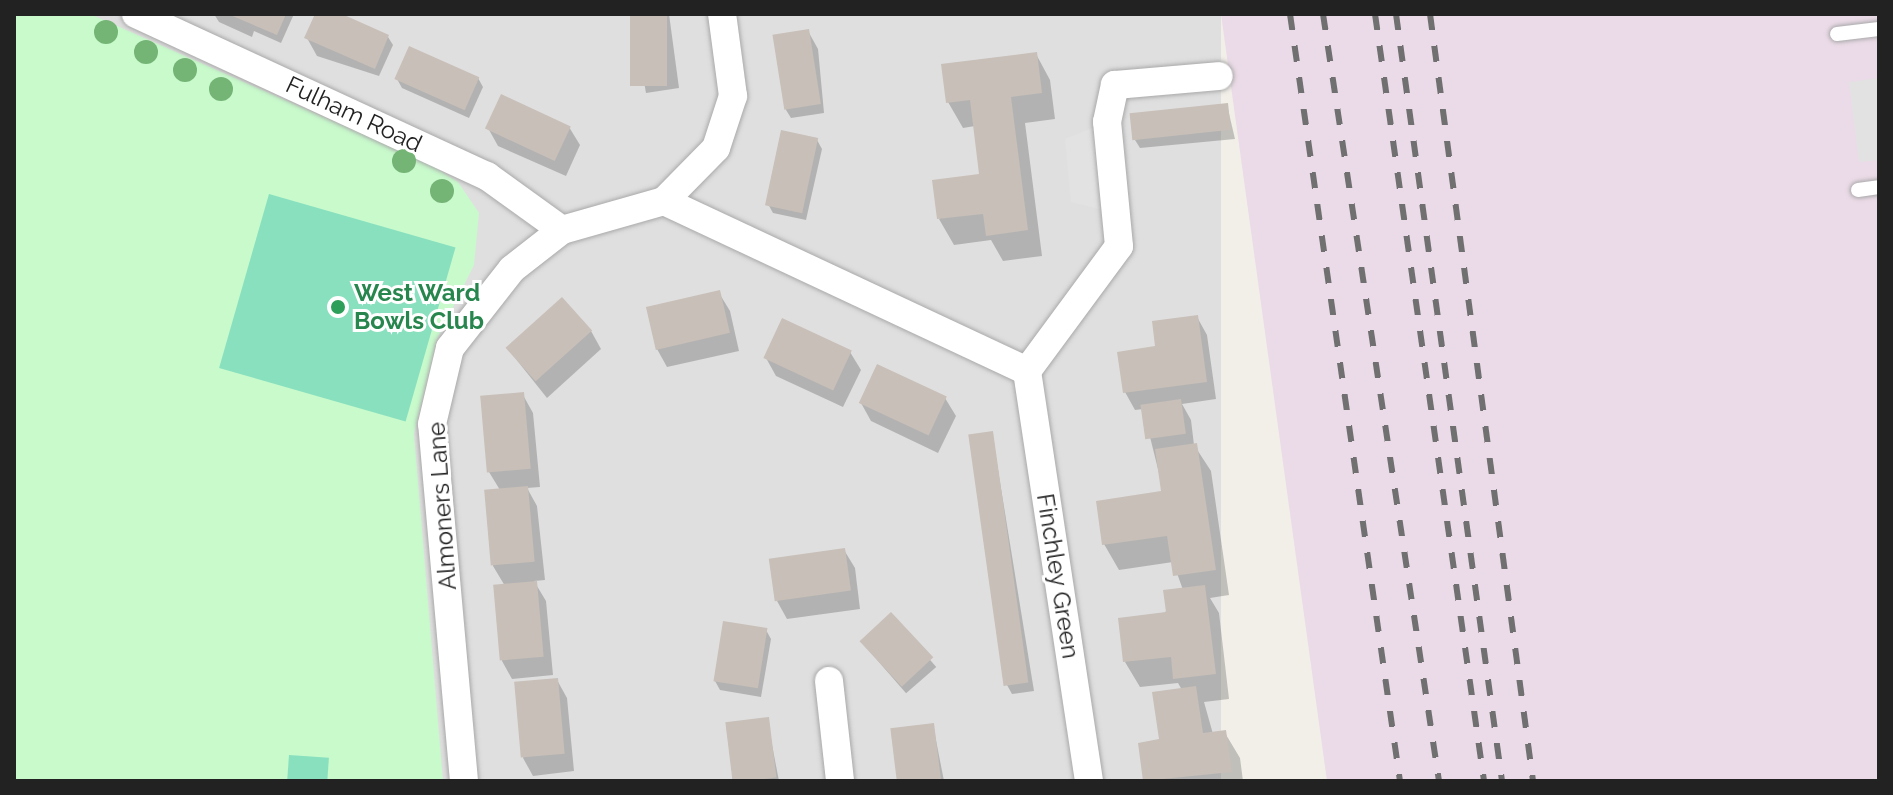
<!DOCTYPE html>
<style>
body{margin:0}
#map{position:relative;width:1893px;height:795px;overflow:hidden;background:#f2efe9;font-family:Raleway,sans-serif}
div>[style]{position:absolute}
.residential>*{inset:0;background:#e0dfdf;transform-origin:0 0}
.industrial>*{inset:0;background:#ebdbe8}
.park>*{inset:0;background:#c8facc}
.pitch>*{inset:0;background:#88e0be;transform-origin:0 0}
.parking>*{inset:0;background:#e2e2e2}
.shadow>*{inset:0;background:#0003;transform-origin:0 0}
.building>*{inset:0;background:#c7bfb8;transform-origin:0 0}
.roads{filter:drop-shadow(0 0 2px #a9a9a9) drop-shadow(0 0 2px #a9a9a9)}
.lane>*{height:14px;margin:-7px;padding:0 7px;transform-origin:7px;border-radius:7px;background:#fff}
.street>*{height:28px;margin:-14px;padding:0 14px;transform-origin:14px;border-radius:14px;background:#fff}
.rail>*{height:6px;margin-top:-3px;transform-origin:0;background:repeating-linear-gradient(90deg,#707070 0 16px,transparent 0 32px)}
.trees>*{width:24px;height:24px;margin:-12px;border-radius:50%;background:#74b475}
.dots>*{width:22px;height:22px;translate:-50% -50%;box-sizing:border-box;border:4px solid #fff;border-radius:50%}
span{translate:-50% -50%;white-space:nowrap;text-align:center;line-height:1.15;-webkit-text-stroke:6px #fff;paint-order:stroke}
.street-label{font-size:24px;color:#222}
.leisure-label{font-size:24px;color:#27864d;font-weight:700}
.left{translate:0 -50%;text-align:left}
.frame{position:absolute;inset:0;border:16px solid #222;pointer-events:none}
</style>
<div id="map">
<div class="residential">
<div style="left:14px;top:14px;width:1207px;height:767px"></div>
</div>
<div class="industrial">
<div style="clip-path:polygon(1221px 14px,1879px 14px,1879px 781px,1327px 781px)"></div>
</div>
<div class="park">
<div style="clip-path:polygon(14px 14px,90px 14px,428px 163px,458px 182px,479px 213px,474px 265px,437px 339px,414px 434px,443px 781px,14px 781px)"></div>
</div>
<div class="pitch">
<div style="left:269px;top:194px;width:194px;height:181px;rotate:16deg"></div>
<div style="left:289px;top:755px;width:40px;height:26px;rotate:4deg"></div>
</div>
<div class="parking">
<div style="clip-path:polygon(1879px 78px,1879px 160px,1859px 162px,1849px 82px)"></div>
<div style="clip-path:polygon(1107px 122px,1116px 213px,1071px 202px,1065px 139px)"></div>
</div>
<div class="shadow">
<div style="clip-path:polygon(214px 14px,294px 14px,281px 43px,254px 31px,252px 37px,219px 22px)"></div>
<div style="clip-path:polygon(317px 14px,337px 14px,388px 37px,393px 45px,379px 76px,317px 56px,307px 38px)"></div>
<div style="clip-path:polygon(632px 14px,669px 14px,679px 88px,646px 93px)"></div>
<div style="clip-path:polygon(808px 31px,818px 49px,824px 113px,791px 118px,786px 110px)"></div>
<div style="clip-path:polygon(1036px 54px,1050px 80px,1055px 119px,1025px 123px,1042px 256px,1003px 261px,991px 240px,954px 245px,939px 219px,981px 175px,975px 126px,963px 128px,948px 102px)"></div>
<div style="clip-path:polygon(478px 78px,483px 87px,469px 118px,402px 88px,397px 79px)"></div>
<div style="clip-path:polygon(1227px 105px,1235px 139px,1140px 148px,1135px 140px)"></div>
<div style="clip-path:polygon(569px 127px,580px 145px,566px 176px,498px 146px,488px 128px)"></div>
<div style="clip-path:polygon(817px 140px,822px 149px,806px 220px,773px 213px,768px 204px)"></div>
<div style="clip-path:polygon(719px 293px,730px 311px,739px 351px,667px 367px,657px 349px)"></div>
<div style="clip-path:polygon(1197px 317px,1207px 335px,1216px 399px,1182px 404px,1191px 420px,1194px 445px,1211px 471px,1229px 595px,1210px 598px,1219px 613px,1229px 699px,1204px 702px,1213px 734px,1225px 733px,1240px 758px,1243px 781px,1145px 781px,1140px 745px,1162px 741px,1182px 690px,1178px 683px,1140px 687px,1125px 662px,1183px 590px,1173px 562px,1119px 570px,1104px 544px,1164px 493px,1143px 409px,1135px 410px,1125px 392px,1157px 348px)"></div>
<div style="clip-path:polygon(591px 331px,601px 349px,547px 398px,508px 349px)"></div>
<div style="clip-path:polygon(850px 352px,861px 370px,843px 407px,776px 376px,766px 358px)"></div>
<div style="clip-path:polygon(523px 395px,533px 413px,540px 487px,527px 488px,537px 506px,545px 580px,534px 581px,546px 601px,553px 675px,512px 679px,502px 661px,505px 586px,493px 566px,500px 490px,489px 472px)"></div>
<div style="clip-path:polygon(945px 398px,956px 416px,938px 453px,871px 421px,861px 403px)"></div>
<div style="clip-path:polygon(992px 433px,1034px 691px,1012px 694px,1007px 685px)"></div>
<div style="clip-path:polygon(844px 550px,855px 568px,860px 609px,787px 619px,777px 601px)"></div>
<div style="left:891px;top:615px;width:69px;height:40px;rotate:49deg"></div>
<div style="clip-path:polygon(766px 630px,771px 639px,761px 697px,720px 690px,715px 681px)"></div>
<div style="clip-path:polygon(557px 680px,567px 698px,574px 771px,533px 776px,523px 758px)"></div>
<div style="clip-path:polygon(767px 719px,779px 781px,733px 781px,727px 724px)"></div>
<div style="clip-path:polygon(933px 725px,944px 781px,898px 781px)"></div>
</div>
<div class="building">
<div style="clip-path:polygon(228px 14px,286px 14px,277px 35px)"></div>
<div style="clip-path:polygon(315px 14px,342px 14px,389px 35px,375px 69px,304px 38px)"></div>
<div style="left:630px;top:14px;width:37px;height:72px"></div>
<div style="left:809px;top:29px;width:76px;height:37px;rotate:81deg"></div>
<div style="left:409px;top:46px;width:77px;height:36px;rotate:24deg"></div>
<div style="clip-path:polygon(1037px 52px,1042px 93px,1011px 97px,1028px 230px,986px 236px,983px 214px,937px 219px,932px 180px,979px 174px,970px 100px,946px 103px,941px 64px)"></div>
<div style="left:501px;top:94px;width:77px;height:38px;rotate:25deg"></div>
<div style="left:1228px;top:103px;width:27px;height:99px;rotate:84deg"></div>
<div style="left:781px;top:130px;width:38px;height:77px;rotate:12deg"></div>
<div style="left:720px;top:290px;width:44px;height:76px;rotate:77deg"></div>
<div style="left:562px;top:297px;width:45px;height:76px;rotate:48deg"></div>
<div style="clip-path:polygon(1198px 315px,1207px 382px,1123px 393px,1117px 352px,1155px 346px,1152px 321px)"></div>
<div style="left:782px;top:318px;width:77px;height:44px;rotate:25deg"></div>
<div style="left:877px;top:364px;width:77px;height:43px;rotate:25deg"></div>
<div style="left:524px;top:392px;width:77px;height:44px;rotate:85deg"></div>
<div style="left:1181px;top:399px;width:35px;height:41px;rotate:82deg"></div>
<div style="left:993px;top:431px;width:254px;height:25px;rotate:82deg"></div>
<div style="clip-path:polygon(1197px 443px,1216px 570px,1173px 576px,1167px 536px,1102px 545px,1096px 501px,1161px 491px,1155px 449px)"></div>
<div style="left:528px;top:486px;width:76px;height:44px;rotate:85deg"></div>
<div style="left:845px;top:548px;width:43px;height:77px;rotate:82deg"></div>
<div style="left:537px;top:581px;width:76px;height:44px;rotate:85deg"></div>
<div style="clip-path:polygon(1205px 585px,1216px 674px,1173px 679px,1171px 657px,1123px 662px,1118px 618px,1166px 612px,1163px 590px)"></div>
<div style="left:891px;top:612px;width:62px;height:43px;rotate:47deg"></div>
<div style="left:723px;top:621px;width:45px;height:61px;rotate:9deg"></div>
<div style="left:558px;top:678px;width:76px;height:44px;rotate:85deg"></div>
<div style="clip-path:polygon(1196px 686px,1203px 733px,1226px 730px,1232px 772px,1143px 781px,1138px 743px,1159px 739px,1152px 692px)"></div>
<div style="left:769px;top:717px;width:61px;height:44px;rotate:83deg"></div>
<div style="left:934px;top:723px;width:58px;height:44px;rotate:83deg"></div>
</div>
<div class="roads">
<div class="lane">
<div style="left:1837px;top:34px;width:42px;rotate:-6.8deg"></div>
<div style="left:1858px;top:190px;width:21px;rotate:-8deg"></div>
</div>
<div class="street">
<div style="left:136px;top:14px;width:387px;rotate:24.8deg"></div>
<div style="left:487px;top:176px;width:92px;rotate:35.8deg"></div>
<div style="left:664px;top:201px;width:401px;rotate:25.1deg"></div>
<div style="left:829px;top:681px;width:101px;rotate:83.7deg"></div>
<div style="left:464px;top:781px;width:358px;rotate:-95.1deg"></div>
<div style="left:432px;top:424px;width:78px;rotate:-76.7deg"></div>
<div style="left:450px;top:348px;width:100px;rotate:-51.9deg"></div>
<div style="left:512px;top:269px;width:63px;rotate:-38deg"></div>
<div style="left:562px;top:230px;width:106px;rotate:-15.9deg"></div>
<div style="left:664px;top:201px;width:74px;rotate:-45.5deg"></div>
<div style="left:716px;top:148px;width:55px;rotate:-71.9deg"></div>
<div style="left:733px;top:96px;width:83px;rotate:-97.6deg"></div>
<div style="left:1089px;top:781px;width:415px;rotate:-98.6deg"></div>
<div style="left:1027px;top:371px;width:155px;rotate:-53.6deg"></div>
<div style="left:1119px;top:246px;width:125px;rotate:-95.5deg"></div>
<div style="left:1107px;top:122px;width:38px;rotate:-78deg"></div>
<div style="left:1115px;top:85px;width:104px;rotate:-4.9deg"></div>
</div>
</div>
<div class="rail">
<div style="left:1290px;top:14px;width:775px;rotate:81.84deg"></div>
<div style="left:1323px;top:14px;width:776px;rotate:81.4deg"></div>
<div style="left:1375px;top:14px;width:775px;rotate:81.91deg"></div>
<div style="left:1396px;top:14px;width:774px;rotate:82.13deg"></div>
<div style="left:1430px;top:14px;width:774px;rotate:82.35deg"></div>
</div>
<div class="trees">
<div style="left:106px;top:32px"></div>
<div style="left:146px;top:52px"></div>
<div style="left:185px;top:70px"></div>
<div style="left:221px;top:89px"></div>
<div style="left:404px;top:161px"></div>
<div style="left:442px;top:191px"></div>
</div>
<div class="dots">
<div style="left:338px;top:307px;background:#2e9e5b"></div>
</div>
<div class="street-label">
<span style="left:354px;top:114px;rotate:25deg">Fulham Road</span>
<span style="left:442px;top:506px;rotate:-94deg">Almoners Lane</span>
<span style="left:1058px;top:576px;rotate:81deg">Finchley Green</span>
</div>
<div class="leisure-label">
<span class="left" style="left:354px;top:307px">West Ward<br>Bowls Club</span>
</div>
<div class="frame"></div>
</div>
